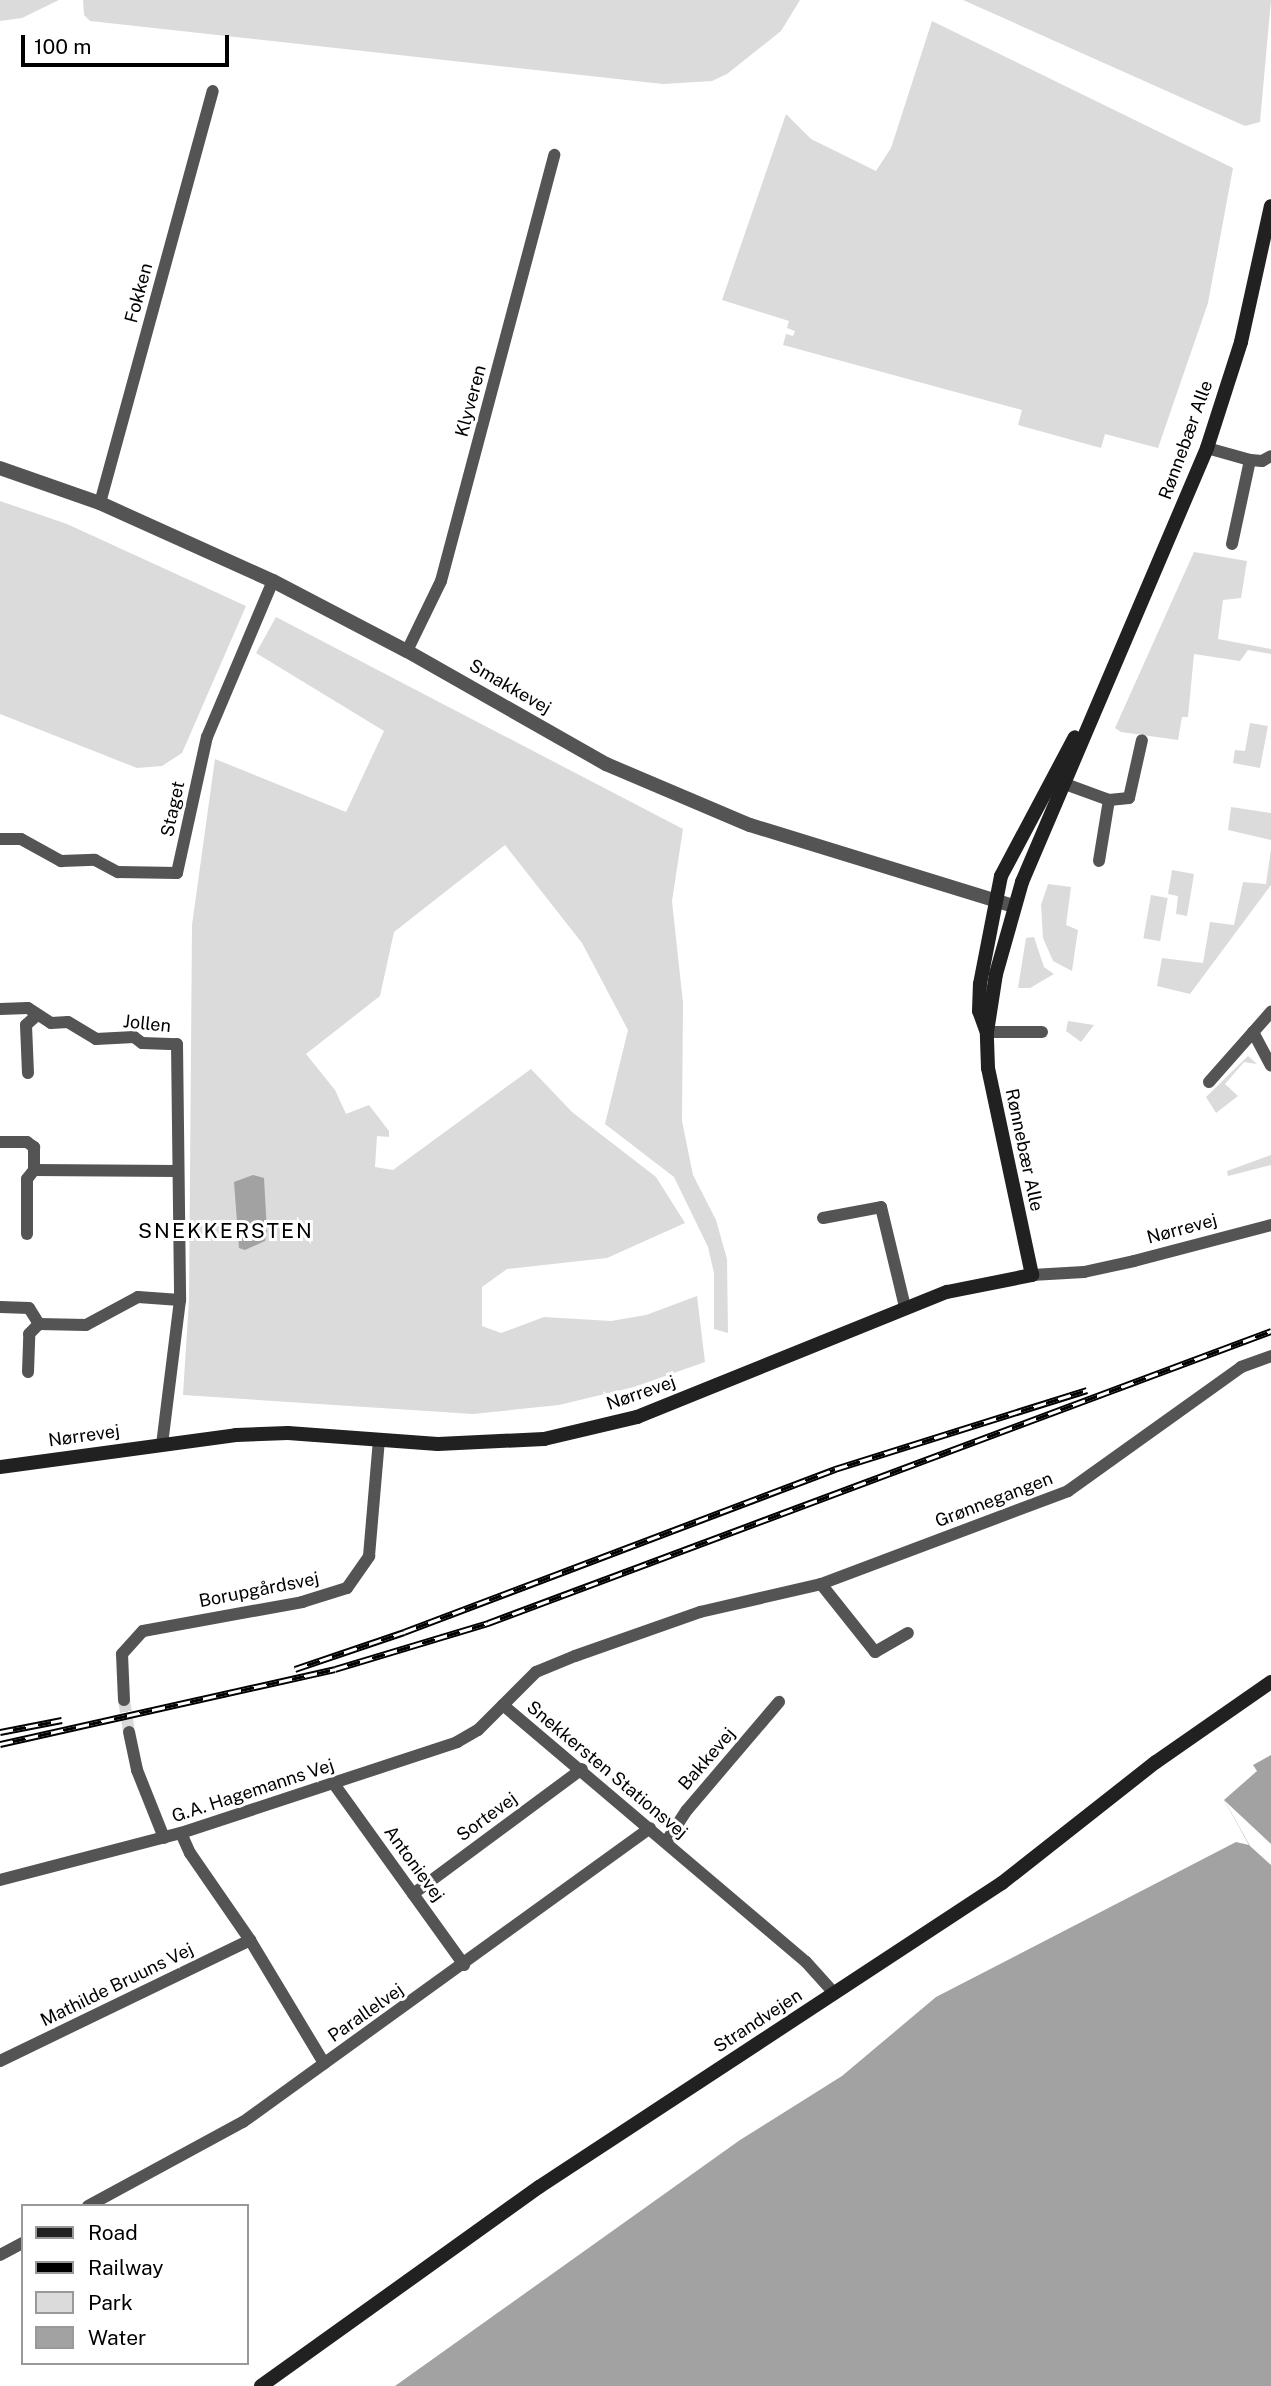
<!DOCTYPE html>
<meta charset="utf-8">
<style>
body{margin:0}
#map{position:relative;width:1271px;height:2386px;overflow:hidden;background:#fff;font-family:"Public Sans",sans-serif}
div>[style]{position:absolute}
.green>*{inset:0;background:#dbdbdb;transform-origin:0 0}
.water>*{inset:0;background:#a2a2a2}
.pier>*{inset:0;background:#fff}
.minor-tunnel>*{height:12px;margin-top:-6px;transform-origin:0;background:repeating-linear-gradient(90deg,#d9d9d9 0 12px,transparent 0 18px)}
.minor>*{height:12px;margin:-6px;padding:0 6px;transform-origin:6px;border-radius:6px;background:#545454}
.tertiary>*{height:14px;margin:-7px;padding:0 7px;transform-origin:7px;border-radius:7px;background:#545454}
.secondary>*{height:14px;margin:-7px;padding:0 7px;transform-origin:7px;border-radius:7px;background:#212121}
.rail>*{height:7px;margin-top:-3.5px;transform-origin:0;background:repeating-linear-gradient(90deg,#fff 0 13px,#000 0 26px);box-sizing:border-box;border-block:2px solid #000}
span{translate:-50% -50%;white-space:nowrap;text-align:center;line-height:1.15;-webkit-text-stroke:6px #fff;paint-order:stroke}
.street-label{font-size:18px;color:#000}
.quarter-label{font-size:21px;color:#000;letter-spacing:2px}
.legend{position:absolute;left:21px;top:2204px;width:228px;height:161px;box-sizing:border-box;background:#fff;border:2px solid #999;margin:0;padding:9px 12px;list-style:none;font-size:21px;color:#000}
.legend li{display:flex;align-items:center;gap:14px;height:35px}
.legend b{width:35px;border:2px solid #999}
.scale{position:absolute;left:21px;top:35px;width:208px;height:32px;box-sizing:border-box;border:4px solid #000;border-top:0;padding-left:9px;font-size:21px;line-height:24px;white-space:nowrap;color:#000;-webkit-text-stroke:5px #fff;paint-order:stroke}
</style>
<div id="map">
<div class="green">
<div style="clip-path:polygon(0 0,59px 0,22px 18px,0 21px)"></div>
<div style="clip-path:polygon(83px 0,800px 0,781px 31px,727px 74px,712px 81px,663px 84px,90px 21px,84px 15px)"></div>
<div style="clip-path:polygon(963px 0,1271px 0,1260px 122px,1245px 126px)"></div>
<div style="clip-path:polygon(932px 21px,1233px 168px,1208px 303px,1158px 448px,1105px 434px,1101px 448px,1018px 425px,1022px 410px,783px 345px,786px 334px,793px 336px,795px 331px,787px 328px,789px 321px,722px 300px,786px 114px,811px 139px,876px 171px,891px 148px)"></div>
<div style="clip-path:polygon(0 501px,67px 524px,246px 606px,182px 753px,162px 766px,137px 768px,0 714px)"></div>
<div style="clip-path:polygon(1194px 552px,1247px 561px,1241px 598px,1223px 600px,1218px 639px,1271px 649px,1271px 654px,1248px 650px,1240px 661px,1194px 654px,1188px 717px,1182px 717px,1178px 740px,1121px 732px,1115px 728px)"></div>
<div style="clip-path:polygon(276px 617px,683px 829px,672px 901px,683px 1003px,682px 1121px,693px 1175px,716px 1220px,727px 1259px,728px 1333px,714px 1329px,714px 1273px,708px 1247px,674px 1177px,605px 1124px,628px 1030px,582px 943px,505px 845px,394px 932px,380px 996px,306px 1054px,335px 1090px,346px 1114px,369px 1105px,389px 1131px,389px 1137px,377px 1136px,375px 1167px,393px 1170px,531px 1069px,572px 1112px,656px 1177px,685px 1223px,607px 1258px,507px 1269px,482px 1287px,482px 1326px,501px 1333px,544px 1317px,611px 1321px,646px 1315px,697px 1296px,705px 1362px,634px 1387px,559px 1405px,473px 1414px,183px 1395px,189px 1299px,192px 925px,215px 759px,346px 812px,384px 731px,256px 653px)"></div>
<div style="clip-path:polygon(1250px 723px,1268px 726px,1260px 768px,1233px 763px,1235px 750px,1245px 751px)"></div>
<div style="clip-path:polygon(1231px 807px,1271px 813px,1271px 840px,1228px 830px)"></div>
<div style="clip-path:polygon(1271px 849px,1271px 885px,1190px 994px,1157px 986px,1162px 958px,1203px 963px,1210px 922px,1234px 925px,1243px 882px,1266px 884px)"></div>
<div style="clip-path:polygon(1172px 870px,1194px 874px,1187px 916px,1176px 914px,1178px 896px,1168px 894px)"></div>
<div style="clip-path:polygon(1048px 884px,1071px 887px,1066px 925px,1078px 930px,1072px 971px,1053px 961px,1043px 938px,1041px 905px)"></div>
<div style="left:1151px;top:895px;width:17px;height:44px;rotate:10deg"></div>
<div style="clip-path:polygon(1034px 937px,1044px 967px,1054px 974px,1030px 988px,1018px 988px,1026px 938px)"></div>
<div style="clip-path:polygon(1068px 1021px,1094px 1025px,1081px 1042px,1066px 1031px)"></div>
<div style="clip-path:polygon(1248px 1056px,1257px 1064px,1244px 1062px,1225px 1084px,1238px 1096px,1216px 1113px,1206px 1097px)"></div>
<div style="clip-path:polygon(1271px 1155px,1271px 1165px,1228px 1176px,1227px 1171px)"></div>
</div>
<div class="water">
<div style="clip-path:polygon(253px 1175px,264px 1178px,267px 1232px,265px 1241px,245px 1250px,239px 1248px,234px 1182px)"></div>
<div style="clip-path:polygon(1271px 1755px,1271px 2386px,395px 2386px,740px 2140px,842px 2076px,936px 1997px,1236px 1842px,1249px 1845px,1224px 1800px,1257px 1771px,1253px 1765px)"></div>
</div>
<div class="pier">
<div style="clip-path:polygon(1224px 1800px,1271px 1844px,1271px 1865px,1250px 1846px)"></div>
</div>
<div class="minor-tunnel">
<div style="left:124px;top:1700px;width:32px;rotate:81deg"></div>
</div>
<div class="minor">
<div style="left:1207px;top:448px;width:45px;rotate:15.6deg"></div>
<div style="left:100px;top:503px;width:427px;rotate:-74.7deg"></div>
<div style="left:1232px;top:544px;width:86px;rotate:-77.9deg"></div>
<div style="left:1250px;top:460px;width:12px;rotate:5deg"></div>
<div style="left:1262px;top:461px;width:10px;rotate:-29deg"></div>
<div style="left:407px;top:651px;width:78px;rotate:-64.1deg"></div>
<div style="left:441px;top:581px;width:441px;rotate:-75.1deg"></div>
<div style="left:1057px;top:781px;width:55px;rotate:20.1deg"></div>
<div style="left:1109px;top:800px;width:20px;rotate:-6deg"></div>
<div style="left:1129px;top:798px;width:59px;rotate:-77.4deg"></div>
<div style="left:0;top:839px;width:21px"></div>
<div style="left:21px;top:839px;width:46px;rotate:28.8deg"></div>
<div style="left:61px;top:861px;width:34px;rotate:-2deg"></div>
<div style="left:95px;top:860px;width:26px;rotate:28deg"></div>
<div style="left:118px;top:872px;width:59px;rotate:1deg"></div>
<div style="left:177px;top:873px;width:139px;rotate:-77.6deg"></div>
<div style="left:207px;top:737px;width:169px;rotate:-67.1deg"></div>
<div style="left:1099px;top:861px;width:62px;rotate:-80.7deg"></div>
<div style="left:0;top:1009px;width:28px;rotate:-2deg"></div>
<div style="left:28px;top:1008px;width:27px;rotate:33deg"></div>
<div style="left:51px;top:1023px;width:17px;rotate:-3deg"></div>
<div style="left:68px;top:1022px;width:33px;rotate:31deg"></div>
<div style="left:96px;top:1039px;width:38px;rotate:-3deg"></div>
<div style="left:134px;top:1037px;width:10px;rotate:37deg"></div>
<div style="left:142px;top:1043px;width:35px;rotate:2deg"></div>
<div style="left:177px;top:1044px;width:256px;rotate:89.3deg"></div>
<div style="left:180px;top:1300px;width:146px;rotate:97.1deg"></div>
<div style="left:987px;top:1032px;width:55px"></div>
<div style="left:1253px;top:1032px;width:38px;rotate:62deg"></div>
<div style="left:28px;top:1073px;width:48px;rotate:-92.4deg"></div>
<div style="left:26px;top:1025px;width:13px;rotate:-42deg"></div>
<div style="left:1209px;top:1082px;width:94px;rotate:-48.5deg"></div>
<div style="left:0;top:1142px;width:27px"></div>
<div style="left:27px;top:1142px;width:9px;rotate:36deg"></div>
<div style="left:34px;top:1147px;width:23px;rotate:90deg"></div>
<div style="left:34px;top:1170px;width:143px;rotate:0.4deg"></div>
<div style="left:823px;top:1218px;width:59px;rotate:-10.7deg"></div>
<div style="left:881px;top:1207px;width:103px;rotate:76.5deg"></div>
<div style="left:27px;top:1234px;width:55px;rotate:-90deg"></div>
<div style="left:27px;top:1179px;width:11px;rotate:-52deg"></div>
<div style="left:1032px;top:1275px;width:52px;rotate:-3.3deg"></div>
<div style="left:1084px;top:1272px;width:51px;rotate:-12.4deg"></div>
<div style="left:1134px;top:1261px;width:142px;rotate:-14.7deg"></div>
<div style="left:0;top:1307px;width:29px;rotate:2deg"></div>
<div style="left:29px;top:1308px;width:19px;rotate:58deg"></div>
<div style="left:39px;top:1324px;width:47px;rotate:1.2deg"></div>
<div style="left:86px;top:1325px;width:59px;rotate:-28.3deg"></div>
<div style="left:138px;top:1297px;width:42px;rotate:4.1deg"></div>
<div style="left:28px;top:1372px;width:38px;rotate:-88deg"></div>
<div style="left:29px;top:1334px;width:14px;rotate:-45deg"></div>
<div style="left:821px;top:1584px;width:87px;rotate:51.5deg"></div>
<div style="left:875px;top:1652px;width:38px;rotate:-30deg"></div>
<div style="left:124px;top:1700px;width:46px;rotate:-92.5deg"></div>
<div style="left:122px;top:1654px;width:31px;rotate:-48deg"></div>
<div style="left:143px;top:1631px;width:162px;rotate:-10.3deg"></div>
<div style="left:302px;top:1602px;width:47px;rotate:-17.3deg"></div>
<div style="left:347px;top:1588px;width:39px;rotate:-55deg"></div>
<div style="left:369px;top:1556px;width:117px;rotate:-85.1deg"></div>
<div style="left:129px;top:1732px;width:39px;rotate:78deg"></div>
<div style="left:137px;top:1770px;width:73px;rotate:68.3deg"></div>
<div style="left:334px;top:1784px;width:223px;rotate:54.3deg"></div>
<div style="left:181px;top:1833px;width:22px;rotate:66deg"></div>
<div style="left:190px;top:1853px;width:106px;rotate:55.4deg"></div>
<div style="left:250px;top:1940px;width:144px;rotate:59deg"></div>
<div style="left:666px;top:1842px;width:38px;rotate:-57deg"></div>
<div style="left:687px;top:1810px;width:142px;rotate:-49.6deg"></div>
<div style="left:0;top:1880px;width:187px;rotate:-14.6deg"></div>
<div style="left:181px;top:1833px;width:291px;rotate:-18.2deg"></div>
<div style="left:457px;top:1742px;width:24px;rotate:-30deg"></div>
<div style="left:478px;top:1730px;width:35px;rotate:-45deg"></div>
<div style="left:413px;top:1894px;width:210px;rotate:-36.5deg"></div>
<div style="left:834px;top:1993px;width:42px;rotate:-132.1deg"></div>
<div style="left:806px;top:1962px;width:397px;rotate:-139.7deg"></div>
<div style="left:503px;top:1705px;width:47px;rotate:-45deg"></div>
<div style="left:536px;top:1672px;width:42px;rotate:-22.3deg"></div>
<div style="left:575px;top:1656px;width:133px;rotate:-19.4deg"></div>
<div style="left:700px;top:1612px;width:124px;rotate:-13deg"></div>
<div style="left:821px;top:1584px;width:264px;rotate:-20.6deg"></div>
<div style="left:1068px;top:1491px;width:213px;rotate:-35.6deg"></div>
<div style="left:1241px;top:1367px;width:32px;rotate:-20deg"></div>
<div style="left:0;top:2061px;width:278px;rotate:-25.8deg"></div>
<div style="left:88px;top:2206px;width:176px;rotate:-28.5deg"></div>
<div style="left:243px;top:2122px;width:502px;rotate:-35.84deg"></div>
<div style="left:0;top:2255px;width:26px;rotate:-28deg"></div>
</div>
<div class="tertiary">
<div style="left:0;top:468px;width:106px;rotate:19.3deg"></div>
<div style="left:100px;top:503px;width:190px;rotate:24.3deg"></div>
<div style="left:273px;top:581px;width:151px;rotate:27.6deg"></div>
<div style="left:407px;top:651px;width:229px;rotate:29.6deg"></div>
<div style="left:606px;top:764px;width:156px;rotate:23deg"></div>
<div style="left:750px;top:825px;width:276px;rotate:17.1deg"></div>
</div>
<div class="secondary">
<div style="left:986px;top:1030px;width:20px;rotate:-110deg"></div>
<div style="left:979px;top:1011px;width:27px;rotate:-88deg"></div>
<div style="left:980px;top:984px;width:110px;rotate:-79deg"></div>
<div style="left:1001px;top:876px;width:157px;rotate:-62deg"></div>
<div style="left:0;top:1467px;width:238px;rotate:-7.7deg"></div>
<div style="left:236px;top:1435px;width:52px;rotate:-2.2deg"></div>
<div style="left:288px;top:1433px;width:150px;rotate:4.2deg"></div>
<div style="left:438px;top:1444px;width:106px;rotate:-2.7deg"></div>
<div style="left:544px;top:1439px;width:96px;rotate:-13.3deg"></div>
<div style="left:637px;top:1417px;width:334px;rotate:-22deg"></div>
<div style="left:947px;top:1292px;width:87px;rotate:-11.3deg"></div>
<div style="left:1032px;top:1275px;width:212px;rotate:-102deg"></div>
<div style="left:988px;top:1068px;width:36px;rotate:-92deg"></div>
<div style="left:987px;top:1032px;width:59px;rotate:-81.2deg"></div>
<div style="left:996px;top:974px;width:96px;rotate:-74.2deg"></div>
<div style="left:1022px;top:882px;width:472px;rotate:-66.9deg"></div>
<div style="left:1207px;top:448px;width:111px;rotate:-72.2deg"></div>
<div style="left:1241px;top:342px;width:139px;rotate:-77.6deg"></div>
<div style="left:261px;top:2386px;width:342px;rotate:-35.6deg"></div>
<div style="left:539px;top:2187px;width:554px;rotate:-33.29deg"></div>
<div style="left:1002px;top:1883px;width:196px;rotate:-38.2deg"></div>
<div style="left:1156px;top:1762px;width:140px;rotate:-34.8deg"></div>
</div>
<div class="rail">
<div style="left:295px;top:1669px;width:115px;rotate:-18.7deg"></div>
<div style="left:404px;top:1632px;width:461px;rotate:-20.7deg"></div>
<div style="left:835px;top:1469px;width:264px;rotate:-17.4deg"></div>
<div style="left:0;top:1732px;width:63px;rotate:-11deg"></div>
<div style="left:0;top:1744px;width:343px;rotate:-12.6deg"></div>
<div style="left:335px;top:1669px;width:160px;rotate:-16.7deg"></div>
<div style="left:488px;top:1623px;width:836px;rotate:-20.45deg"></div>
</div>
<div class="street-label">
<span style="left:139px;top:293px;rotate:-75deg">Fokken</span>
<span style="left:471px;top:401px;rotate:-75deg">Klyveren</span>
<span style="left:1186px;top:440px;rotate:-70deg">Rønnebær Alle</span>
<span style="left:510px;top:687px;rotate:30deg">Smakkevej</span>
<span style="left:173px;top:809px;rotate:-78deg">Staget</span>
<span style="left:147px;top:1024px;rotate:6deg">Jollen</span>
<span style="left:1024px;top:1150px;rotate:78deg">Rønnebær Alle</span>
<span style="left:1182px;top:1229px;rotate:-15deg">Nørrevej</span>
<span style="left:641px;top:1393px;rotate:-19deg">Nørrevej</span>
<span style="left:84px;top:1436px;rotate:-8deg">Nørrevej</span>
<span style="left:994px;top:1500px;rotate:-21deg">Grønnegangen</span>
<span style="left:259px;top:1590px;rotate:-11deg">Borupgårdsvej</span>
<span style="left:707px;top:1759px;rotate:-49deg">Bakkevej</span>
<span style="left:607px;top:1770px;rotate:40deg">Snekkersten Stationsvej</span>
<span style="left:253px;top:1791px;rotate:-18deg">G.A. Hagemanns Vej</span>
<span style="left:487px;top:1817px;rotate:-36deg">Sortevej</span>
<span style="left:414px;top:1864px;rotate:54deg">Antonievej</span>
<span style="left:117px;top:1985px;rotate:-26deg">Mathilde Bruuns Vej</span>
<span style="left:366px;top:2013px;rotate:-35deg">Parallelvej</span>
<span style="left:758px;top:2021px;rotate:-33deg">Strandvejen</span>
</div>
<div class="quarter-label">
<span style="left:226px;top:1231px">SNEKKERSTEN</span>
</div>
<ul class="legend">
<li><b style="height:9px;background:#212121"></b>Road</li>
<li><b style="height:9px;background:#000"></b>Railway</li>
<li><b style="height:19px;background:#dbdbdb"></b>Park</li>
<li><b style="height:19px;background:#a2a2a2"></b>Water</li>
</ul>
<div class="scale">100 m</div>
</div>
